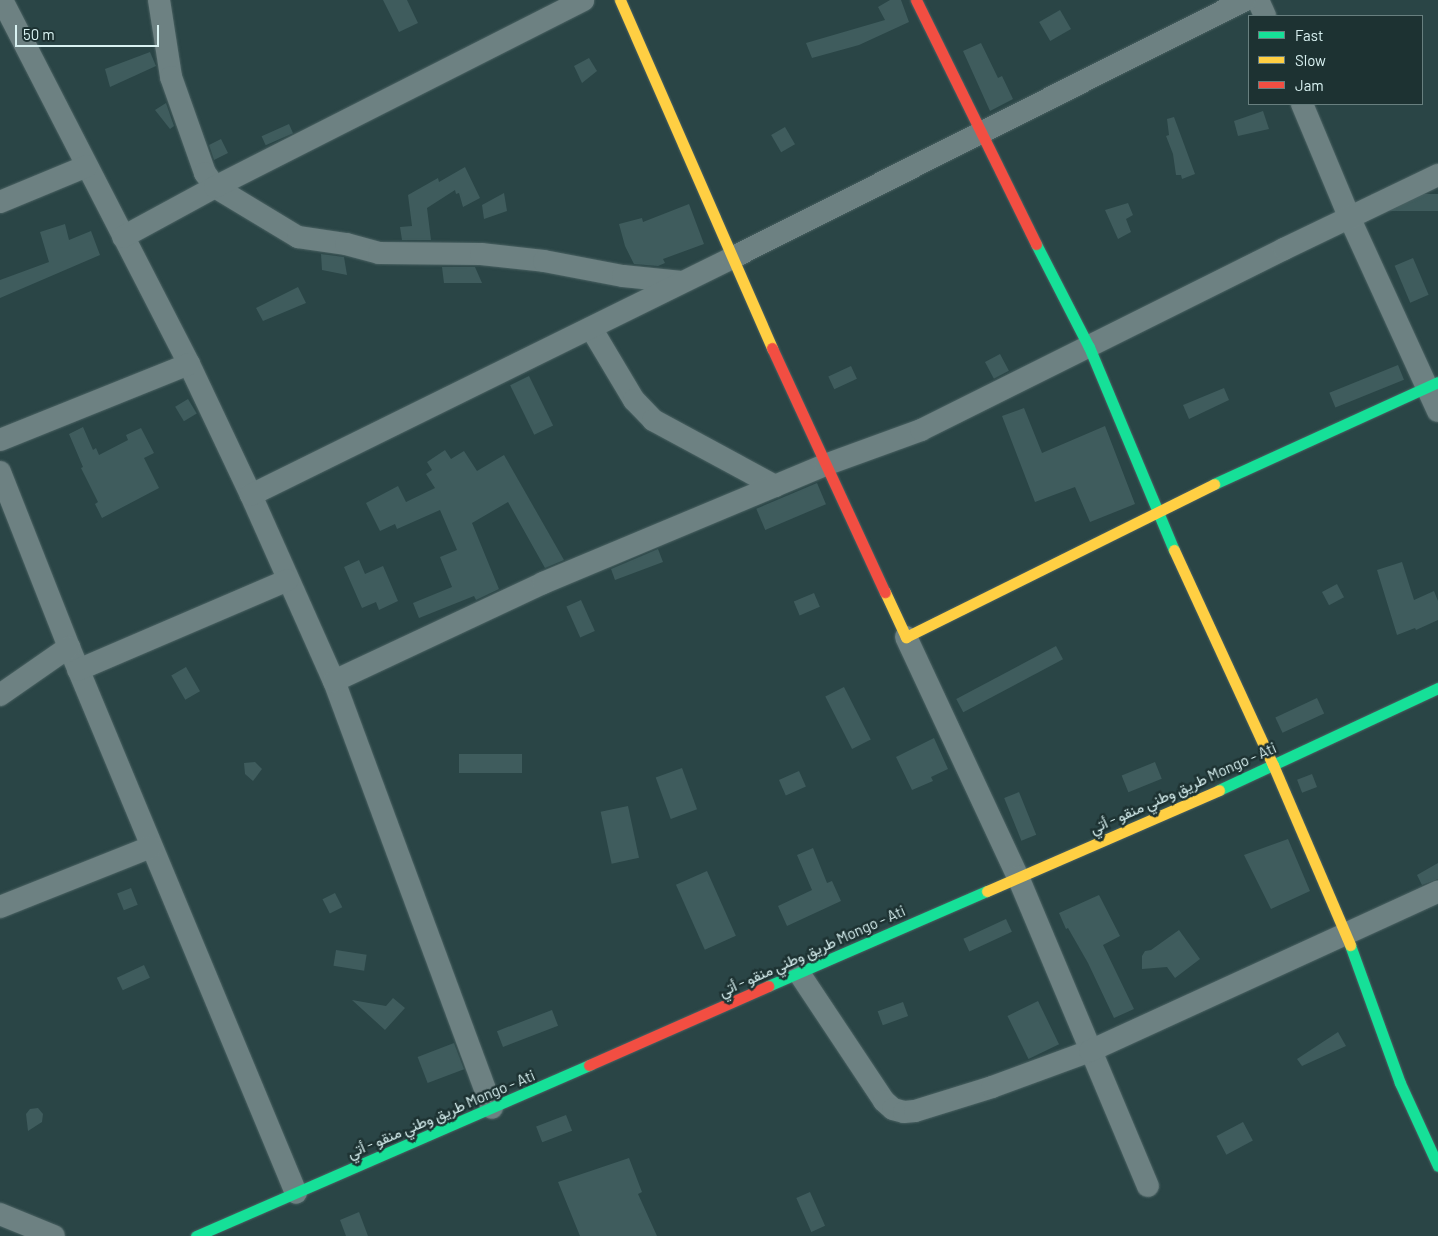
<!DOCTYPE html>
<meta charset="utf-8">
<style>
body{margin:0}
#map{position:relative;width:1438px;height:1236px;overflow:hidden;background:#2a4546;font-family:Barlow,Vazirmatn,sans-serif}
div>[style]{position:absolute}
.building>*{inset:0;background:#3f5c5d;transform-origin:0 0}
.roads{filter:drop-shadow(0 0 1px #4a6162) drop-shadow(0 0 1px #4a6162)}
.street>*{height:22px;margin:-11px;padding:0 11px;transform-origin:11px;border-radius:11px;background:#6d8182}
.fast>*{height:11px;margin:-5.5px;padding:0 5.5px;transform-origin:5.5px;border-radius:5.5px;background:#16e098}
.slow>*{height:11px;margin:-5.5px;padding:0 5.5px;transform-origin:5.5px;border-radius:5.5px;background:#ffcf43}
.jam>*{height:11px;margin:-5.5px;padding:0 5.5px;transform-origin:5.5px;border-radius:5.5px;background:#f24e42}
span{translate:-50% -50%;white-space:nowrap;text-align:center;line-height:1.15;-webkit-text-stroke:5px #1d3232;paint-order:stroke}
.street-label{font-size:15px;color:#d9f2f2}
.legend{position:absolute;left:1248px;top:15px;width:175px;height:90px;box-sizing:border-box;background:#1d3232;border:1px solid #687f7f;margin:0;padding:6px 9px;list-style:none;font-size:15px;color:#d9f2f2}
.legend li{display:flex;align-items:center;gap:10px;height:25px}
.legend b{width:25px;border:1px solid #687f7f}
.scale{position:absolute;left:15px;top:25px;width:144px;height:22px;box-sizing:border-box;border:2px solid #d9f2f2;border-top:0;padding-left:6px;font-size:15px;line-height:18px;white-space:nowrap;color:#d9f2f2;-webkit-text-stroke:4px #1d3232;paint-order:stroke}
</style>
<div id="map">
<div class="building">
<div style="clip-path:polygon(383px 0,407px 0,418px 23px,399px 32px)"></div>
<div style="clip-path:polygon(890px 0,901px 0,909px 22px,859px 45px,812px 58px,806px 43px,885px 20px,878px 7px)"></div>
<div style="left:1060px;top:10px;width:22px;height:24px;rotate:60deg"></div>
<div style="clip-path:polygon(981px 43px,998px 78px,1002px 76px,1013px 99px,990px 111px,963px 51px)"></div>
<div style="clip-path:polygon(150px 52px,156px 66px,110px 87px,105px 69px)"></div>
<div style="clip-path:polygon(589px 58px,597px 71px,582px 83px,574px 66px)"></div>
<div style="clip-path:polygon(166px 103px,174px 126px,170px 129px,155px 110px)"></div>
<div style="clip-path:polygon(1263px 111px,1269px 129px,1238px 136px,1234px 121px)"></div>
<div style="clip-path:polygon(1174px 117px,1195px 174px,1182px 179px,1181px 175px,1176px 175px,1173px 154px,1166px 136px,1169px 135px,1167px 119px)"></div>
<div style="left:289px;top:124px;width:10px;height:30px;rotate:66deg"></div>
<div style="left:785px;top:127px;width:20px;height:16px;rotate:60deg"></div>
<div style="clip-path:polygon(221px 139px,228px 153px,214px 160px,209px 145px)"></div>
<div style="clip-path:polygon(465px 167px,480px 198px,463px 207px,459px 193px,456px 194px,455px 190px,427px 208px,431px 240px,402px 240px,400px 227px,412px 226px,408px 195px,438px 178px,439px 182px)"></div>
<div style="clip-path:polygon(504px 193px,507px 211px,484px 219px,482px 205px)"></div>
<div style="left:1438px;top:194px;width:17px;height:67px;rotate:90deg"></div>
<div style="clip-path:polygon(1128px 203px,1133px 215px,1126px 219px,1131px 232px,1118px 239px,1105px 210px)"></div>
<div style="clip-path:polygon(689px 204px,704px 244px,663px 259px,665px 263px,658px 266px,634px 264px,625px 246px,619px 224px,642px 218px,643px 222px)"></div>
<div style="clip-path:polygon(65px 224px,69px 240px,91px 231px,100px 255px,0 298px,0 280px,49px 262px,40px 232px)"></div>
<div style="clip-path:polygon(321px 254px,344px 257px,347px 275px,322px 270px)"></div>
<div style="left:1413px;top:258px;width:40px;height:20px;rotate:67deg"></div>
<div style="clip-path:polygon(442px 267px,475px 267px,482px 283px,444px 283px)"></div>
<div style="clip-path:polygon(298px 287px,306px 303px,263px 321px,256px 308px)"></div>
<div style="left:1000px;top:354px;width:19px;height:17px;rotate:62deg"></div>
<div style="left:1398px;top:365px;width:16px;height:74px;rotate:68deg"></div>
<div style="left:851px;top:366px;width:14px;height:25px;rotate:65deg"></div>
<div style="left:529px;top:376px;width:55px;height:21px;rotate:64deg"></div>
<div style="clip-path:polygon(1224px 388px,1229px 400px,1189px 419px,1183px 405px)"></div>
<div style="left:188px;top:399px;width:17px;height:15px;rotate:59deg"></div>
<div style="clip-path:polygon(1024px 408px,1042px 453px,1105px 426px,1135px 504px,1090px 522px,1075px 487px,1035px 502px,1002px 416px)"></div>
<div style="clip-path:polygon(83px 427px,93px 450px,96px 448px,99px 455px,128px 440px,126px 435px,141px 428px,154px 453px,144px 458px,159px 488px,102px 518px,95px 504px,98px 502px,81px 468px,83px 467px,69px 434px)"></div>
<div style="clip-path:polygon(445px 450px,451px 459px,464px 451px,477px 471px,504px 455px,564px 560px,545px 568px,508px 502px,472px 523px,499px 589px,476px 600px,474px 596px,419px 618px,413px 603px,452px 587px,440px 557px,457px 550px,440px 510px,397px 529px,395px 524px,380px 531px,366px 503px,398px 486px,406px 502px,435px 488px,426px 474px,432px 470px,427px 462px)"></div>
<div style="left:817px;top:483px;width:23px;height:66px;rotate:67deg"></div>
<div style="clip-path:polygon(658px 549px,663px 562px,615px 580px,611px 569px)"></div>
<div style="clip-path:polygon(359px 560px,365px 574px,383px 566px,398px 601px,379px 610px,376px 602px,362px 608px,344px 567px)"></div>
<div style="clip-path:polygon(1402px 562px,1414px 600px,1434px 591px,1438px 601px,1438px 620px,1416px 630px,1415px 628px,1397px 635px,1377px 570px)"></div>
<div style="left:1337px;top:584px;width:15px;height:17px;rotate:62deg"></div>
<div style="left:814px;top:593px;width:15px;height:22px;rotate:67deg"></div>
<div style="left:581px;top:600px;width:34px;height:16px;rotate:66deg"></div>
<div style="left:1056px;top:646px;width:15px;height:113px;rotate:62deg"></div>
<div style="left:186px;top:667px;width:28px;height:17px;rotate:60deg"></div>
<div style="left:844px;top:687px;width:59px;height:21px;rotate:63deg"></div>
<div style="left:1317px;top:698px;width:17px;height:46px;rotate:65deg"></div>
<div style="clip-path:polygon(934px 738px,948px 769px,931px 777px,933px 781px,912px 790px,896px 757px)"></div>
<div style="left:522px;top:754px;width:19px;height:63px;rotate:90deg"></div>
<div style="clip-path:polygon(255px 762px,262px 769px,253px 781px,245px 774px,244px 763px)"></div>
<div style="left:1155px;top:762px;width:18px;height:36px;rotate:68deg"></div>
<div style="left:682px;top:768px;width:44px;height:28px;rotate:70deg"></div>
<div style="left:799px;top:771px;width:17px;height:22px;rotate:66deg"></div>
<div style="left:1312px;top:774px;width:14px;height:16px;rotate:69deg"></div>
<div style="left:1019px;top:792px;width:46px;height:16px;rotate:68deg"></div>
<div style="left:628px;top:806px;width:53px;height:28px;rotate:78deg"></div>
<div style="clip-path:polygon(1288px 839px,1310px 891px,1271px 909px,1244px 855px)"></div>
<div style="clip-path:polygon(813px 848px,827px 883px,832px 881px,841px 901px,787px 926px,778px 906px,812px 890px,797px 855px)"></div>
<div style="clip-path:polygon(1438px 863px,1438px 879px,1422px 885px,1417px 875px)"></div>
<div style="left:707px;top:871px;width:71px;height:34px;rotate:66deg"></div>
<div style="left:131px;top:888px;width:18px;height:15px;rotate:68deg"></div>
<div style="left:335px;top:893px;width:16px;height:14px;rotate:63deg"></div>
<div style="clip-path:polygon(1099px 895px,1120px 936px,1103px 945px,1134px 1009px,1114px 1018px,1088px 963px,1068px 928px,1066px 929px,1059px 913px)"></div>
<div style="left:1006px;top:919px;width:14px;height:47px;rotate:65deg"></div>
<div style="clip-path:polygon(1179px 930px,1200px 959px,1175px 978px,1167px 967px,1142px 969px,1142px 956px,1145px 951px,1151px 950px)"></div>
<div style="left:336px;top:950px;width:31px;height:16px;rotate:9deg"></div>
<div style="left:144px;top:965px;width:14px;height:30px;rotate:65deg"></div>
<div style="clip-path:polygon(393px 998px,405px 1008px,385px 1030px,352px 1000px,386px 1006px)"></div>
<div style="left:1038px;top:1001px;width:48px;height:34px;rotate:64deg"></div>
<div style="left:903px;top:1002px;width:15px;height:27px;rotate:70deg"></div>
<div style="left:552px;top:1010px;width:17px;height:59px;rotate:69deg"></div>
<div style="clip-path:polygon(1338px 1032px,1346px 1046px,1302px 1066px,1297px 1059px)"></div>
<div style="left:454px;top:1043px;width:28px;height:39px;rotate:69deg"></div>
<div style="clip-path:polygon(38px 1108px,43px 1114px,42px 1122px,28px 1131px,26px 1114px,30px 1109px)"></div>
<div style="left:566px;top:1115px;width:17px;height:32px;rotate:69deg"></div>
<div style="left:1243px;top:1122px;width:21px;height:30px;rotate:62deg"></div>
<div style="clip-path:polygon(629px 1158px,642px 1192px,638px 1194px,657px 1236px,580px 1236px,558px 1182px)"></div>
<div style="left:810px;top:1192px;width:37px;height:15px;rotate:66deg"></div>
<div style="clip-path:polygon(359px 1212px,368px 1236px,346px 1236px,340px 1220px)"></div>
</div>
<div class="roads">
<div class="street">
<div style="left:2px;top:0;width:409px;rotate:62.8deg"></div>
<div style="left:189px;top:364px;width:145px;rotate:64.7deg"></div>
<div style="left:251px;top:495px;width:204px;rotate:66deg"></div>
<div style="left:334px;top:681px;width:455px;rotate:69.7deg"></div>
<div style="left:159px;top:0;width:78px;rotate:81.1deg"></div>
<div style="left:171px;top:77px;width:102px;rotate:70.5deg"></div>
<div style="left:205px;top:173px;width:17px;rotate:54deg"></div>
<div style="left:215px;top:187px;width:97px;rotate:31.1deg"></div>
<div style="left:298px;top:237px;width:49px;rotate:8.3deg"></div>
<div style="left:346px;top:244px;width:34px;rotate:15deg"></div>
<div style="left:379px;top:253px;width:102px;rotate:0.6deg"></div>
<div style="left:481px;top:254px;width:63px;rotate:6.3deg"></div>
<div style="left:544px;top:261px;width:80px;rotate:10.8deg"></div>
<div style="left:623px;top:276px;width:59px;rotate:5.8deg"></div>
<div style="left:1258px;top:0;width:17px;rotate:66deg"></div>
<div style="left:1302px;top:104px;width:125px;rotate:67.3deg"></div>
<div style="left:1350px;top:219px;width:211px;rotate:65.4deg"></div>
<div style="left:0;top:202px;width:94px;rotate:-22.5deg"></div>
<div style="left:123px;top:237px;width:105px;rotate:-28.5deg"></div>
<div style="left:215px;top:187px;width:413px;rotate:-26.9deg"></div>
<div style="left:591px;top:328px;width:84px;rotate:59.2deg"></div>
<div style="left:634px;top:400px;width:28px;rotate:46deg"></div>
<div style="left:653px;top:420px;width:139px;rotate:28.4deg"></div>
<div style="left:0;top:440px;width:204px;rotate:-21.9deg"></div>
<div style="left:0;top:472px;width:188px;rotate:68.5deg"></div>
<div style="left:69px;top:647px;width:591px;rotate:67.42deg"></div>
<div style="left:251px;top:495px;width:536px;rotate:-26.23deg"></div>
<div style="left:732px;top:258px;width:574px;rotate:-26.7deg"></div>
<div style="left:906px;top:637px;width:265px;rotate:65deg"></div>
<div style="left:1018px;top:877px;width:335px;rotate:67.2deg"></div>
<div style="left:78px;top:670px;width:228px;rotate:-23.2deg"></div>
<div style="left:334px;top:681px;width:231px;rotate:-25.1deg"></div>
<div style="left:543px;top:583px;width:306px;rotate:-22.7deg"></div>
<div style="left:825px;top:465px;width:102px;rotate:-20deg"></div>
<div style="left:921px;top:430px;width:406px;rotate:-26.5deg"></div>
<div style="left:1284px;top:249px;width:171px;rotate:-25.7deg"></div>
<div style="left:0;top:695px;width:84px;rotate:-34.8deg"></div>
<div style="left:0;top:907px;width:162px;rotate:-21.7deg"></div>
<div style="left:799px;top:973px;width:154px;rotate:56.4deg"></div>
<div style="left:884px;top:1101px;width:12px;rotate:42deg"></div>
<div style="left:893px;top:1109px;width:11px;rotate:15deg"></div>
<div style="left:904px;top:1112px;width:11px;rotate:-5deg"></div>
<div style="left:915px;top:1111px;width:81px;rotate:-17.3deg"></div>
<div style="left:992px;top:1087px;width:104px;rotate:-20.2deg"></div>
<div style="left:1090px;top:1051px;width:383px;rotate:-24.6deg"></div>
<div style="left:0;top:1214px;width:58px;rotate:22.2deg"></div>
</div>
<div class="fast">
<div style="left:1036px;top:244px;width:116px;rotate:62.8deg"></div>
<div style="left:1089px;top:347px;width:220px;rotate:67.3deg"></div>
<div style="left:1214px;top:484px;width:246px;rotate:-24.5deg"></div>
<div style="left:1219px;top:790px;width:242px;rotate:-25deg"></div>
<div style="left:1350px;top:945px;width:147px;rotate:70.1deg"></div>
<div style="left:1400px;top:1083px;width:91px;rotate:65.4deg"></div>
<div style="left:768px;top:986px;width:239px;rotate:-23.5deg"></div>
<div style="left:196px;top:1236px;width:429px;rotate:-23.5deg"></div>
</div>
<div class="slow">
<div style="left:620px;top:0;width:380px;rotate:66.4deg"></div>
<div style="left:1174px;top:550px;width:237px;rotate:65.3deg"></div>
<div style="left:1273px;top:765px;width:196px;rotate:66.8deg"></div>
<div style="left:885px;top:592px;width:50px;rotate:65deg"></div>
<div style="left:906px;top:637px;width:344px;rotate:-26.4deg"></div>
<div style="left:987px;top:891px;width:253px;rotate:-23.5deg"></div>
</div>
<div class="jam">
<div style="left:916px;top:0;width:272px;rotate:63.8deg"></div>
<div style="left:772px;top:348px;width:269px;rotate:65.2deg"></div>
<div style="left:589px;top:1065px;width:196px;rotate:-23.8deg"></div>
</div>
</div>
<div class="street-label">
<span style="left:1183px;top:788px;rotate:-24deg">طريق وطني منقو - أتي Mongo - Ati</span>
<span style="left:812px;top:951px;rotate:-24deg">طريق وطني منقو - أتي Mongo - Ati</span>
<span style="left:441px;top:1114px;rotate:-23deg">طريق وطني منقو - أتي Mongo - Ati</span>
</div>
<ul class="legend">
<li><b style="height:6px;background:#16e098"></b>Fast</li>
<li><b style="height:6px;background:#ffcf43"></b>Slow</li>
<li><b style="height:6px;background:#f24e42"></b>Jam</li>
</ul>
<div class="scale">50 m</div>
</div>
